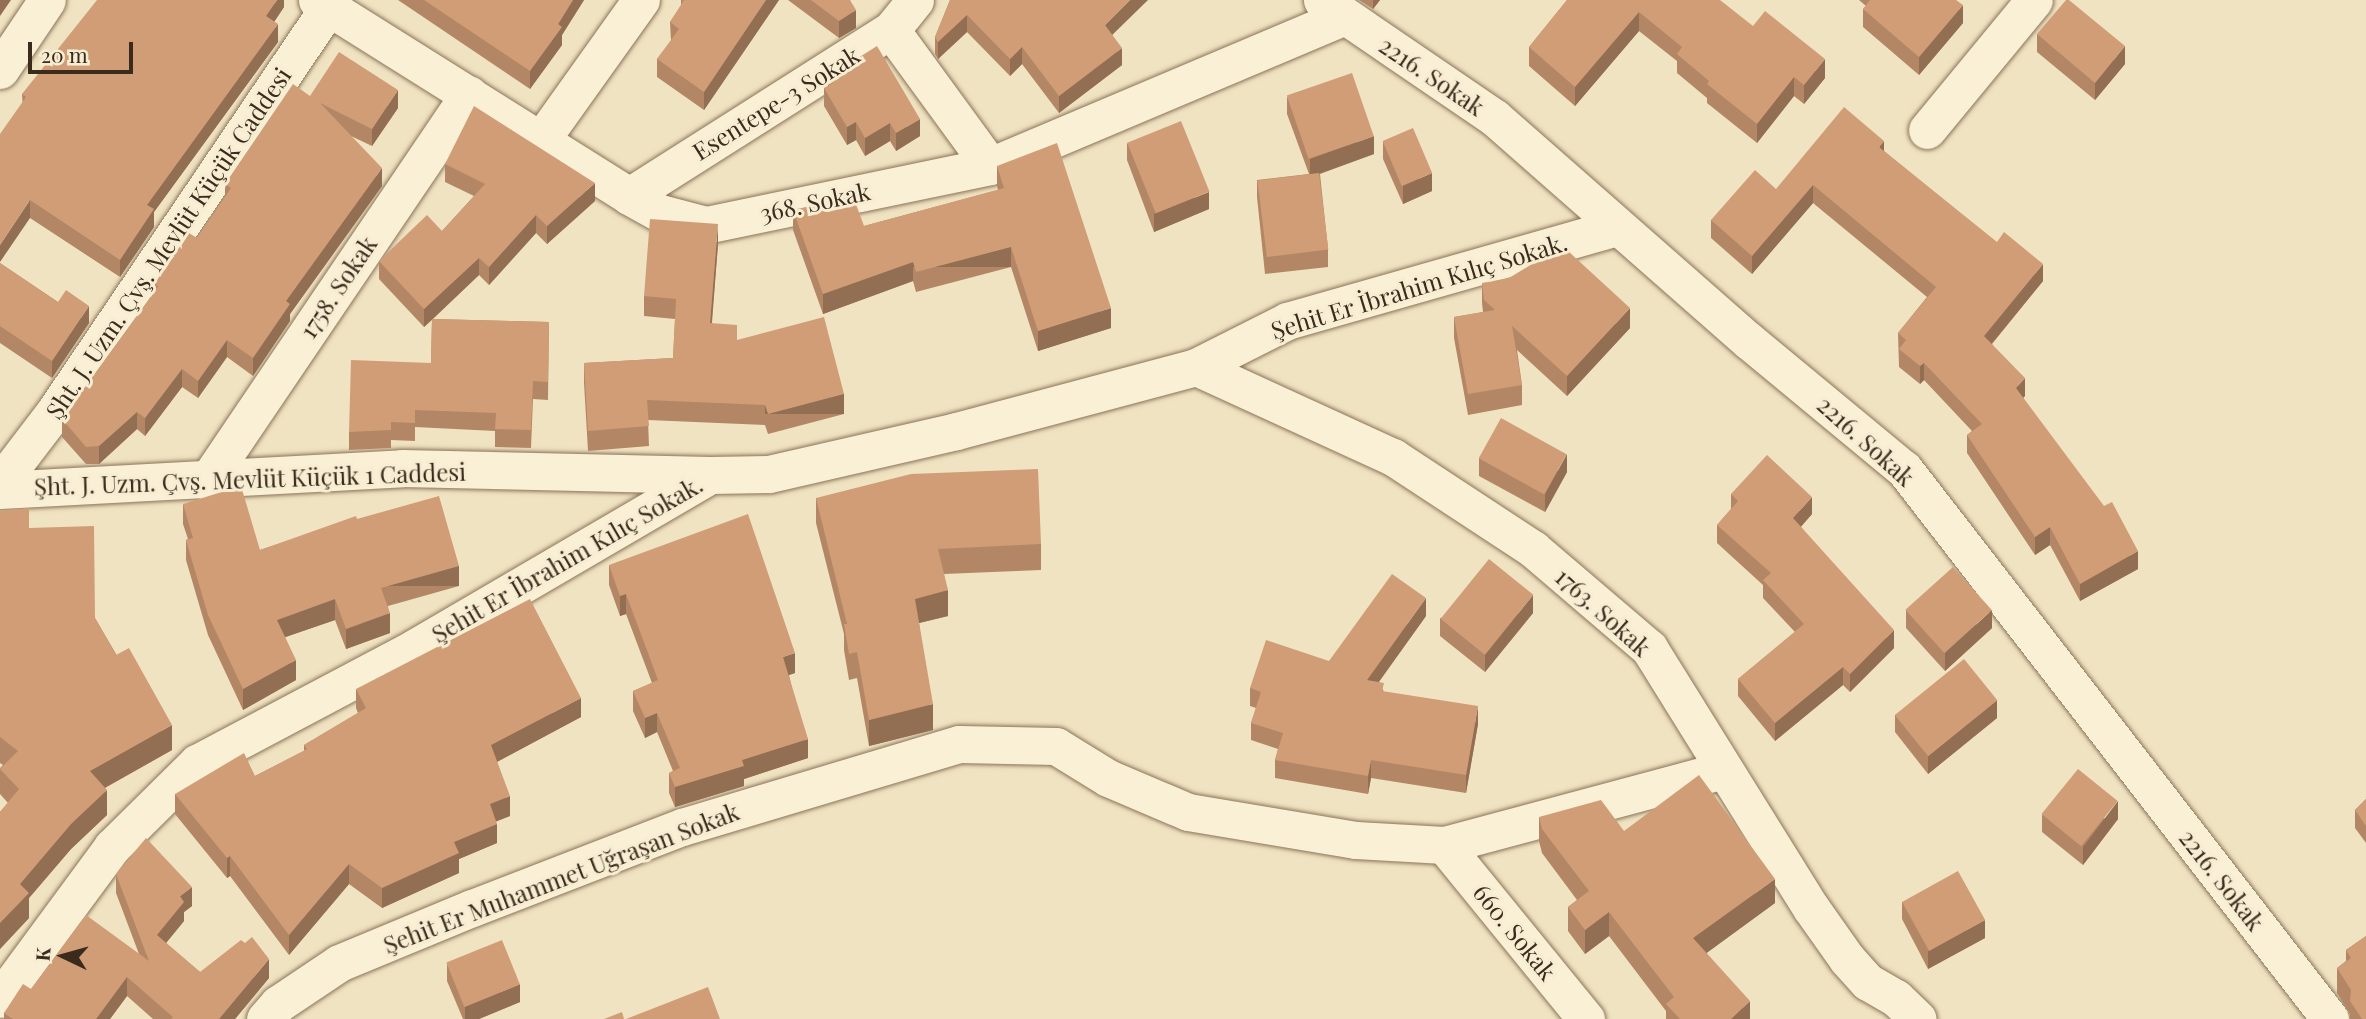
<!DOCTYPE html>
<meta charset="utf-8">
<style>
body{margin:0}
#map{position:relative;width:2366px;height:1019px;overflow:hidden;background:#f0e3c2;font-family:"Playfair Display",serif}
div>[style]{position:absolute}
.roads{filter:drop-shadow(0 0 2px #8b7458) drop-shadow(0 0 2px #8b7458)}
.minor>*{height:37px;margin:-18.5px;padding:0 18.5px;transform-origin:18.5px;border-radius:18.5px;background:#faf0d6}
.wall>*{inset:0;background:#b38765}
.shaded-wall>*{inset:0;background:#926e53;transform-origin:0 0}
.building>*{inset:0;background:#d09d76;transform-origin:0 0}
span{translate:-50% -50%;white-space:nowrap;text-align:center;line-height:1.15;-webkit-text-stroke:6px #f7edd2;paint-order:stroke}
.street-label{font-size:24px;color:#3a2b1d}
.north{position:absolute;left:28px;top:921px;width:70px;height:70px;-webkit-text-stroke:5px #f7edd2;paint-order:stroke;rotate:275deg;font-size:19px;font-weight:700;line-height:28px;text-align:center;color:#3a2b1d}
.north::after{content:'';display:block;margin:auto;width:24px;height:32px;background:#3a2b1d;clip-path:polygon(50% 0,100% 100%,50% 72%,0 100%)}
.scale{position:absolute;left:28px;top:42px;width:105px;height:32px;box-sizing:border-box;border:4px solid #3a2b1d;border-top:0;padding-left:9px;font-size:21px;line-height:24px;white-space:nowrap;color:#3a2b1d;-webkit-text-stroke:5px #f7edd2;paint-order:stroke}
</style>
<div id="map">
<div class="roads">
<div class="minor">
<div style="left:317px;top:0;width:368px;rotate:32.1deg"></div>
<div style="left:629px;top:196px;width:35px;rotate:29deg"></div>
<div style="left:660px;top:213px;width:48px;rotate:14.6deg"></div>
<div style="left:706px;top:225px;width:290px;rotate:-11.7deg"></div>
<div style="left:990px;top:166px;width:383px;rotate:-22.9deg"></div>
<div style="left:1322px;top:0;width:209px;rotate:34.3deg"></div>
<div style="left:1495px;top:118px;width:338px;rotate:41.3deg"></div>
<div style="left:1749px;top:341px;width:201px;rotate:39.6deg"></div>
<div style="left:1904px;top:469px;width:696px;rotate:52.24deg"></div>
<div style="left:891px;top:30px;width:168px;rotate:53.9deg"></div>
<div style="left:0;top:70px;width:84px;rotate:-56.1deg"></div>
<div style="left:1927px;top:130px;width:168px;rotate:-50.5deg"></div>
<div style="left:541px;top:140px;width:172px;rotate:-54.5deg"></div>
<div style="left:629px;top:196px;width:310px;rotate:-32.4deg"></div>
<div style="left:891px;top:30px;width:38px;rotate:-51deg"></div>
<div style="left:1196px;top:367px;width:217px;rotate:24.6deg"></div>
<div style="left:1393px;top:457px;width:168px;rotate:33.3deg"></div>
<div style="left:1533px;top:549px;width:153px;rotate:40.5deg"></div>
<div style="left:1649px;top:648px;width:306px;rotate:58.1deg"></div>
<div style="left:1811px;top:908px;width:62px;rotate:54.8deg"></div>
<div style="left:1847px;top:959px;width:31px;rotate:48deg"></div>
<div style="left:1868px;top:982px;width:32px;rotate:30deg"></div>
<div style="left:1896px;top:998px;width:30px;rotate:44deg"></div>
<div style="left:207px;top:481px;width:467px;rotate:-55.9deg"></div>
<div style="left:0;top:483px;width:91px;rotate:-52.6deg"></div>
<div style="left:55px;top:411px;width:496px;rotate:-55.9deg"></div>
<div style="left:0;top:490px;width:403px;rotate:-3.1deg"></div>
<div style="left:402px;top:468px;width:308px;rotate:1.3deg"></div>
<div style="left:1444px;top:845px;width:225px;rotate:50.8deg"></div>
<div style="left:0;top:999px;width:189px;rotate:-53.6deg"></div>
<div style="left:112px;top:847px;width:120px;rotate:-44.7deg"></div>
<div style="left:197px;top:763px;width:246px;rotate:-27.9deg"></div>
<div style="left:414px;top:648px;width:343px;rotate:-30.3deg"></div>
<div style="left:710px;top:475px;width:59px;rotate:-1deg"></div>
<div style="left:769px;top:474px;width:192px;rotate:-12.9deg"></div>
<div style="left:956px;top:431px;width:248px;rotate:-14.9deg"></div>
<div style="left:1196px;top:367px;width:102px;rotate:-26.8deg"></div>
<div style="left:1287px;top:321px;width:343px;rotate:-15.9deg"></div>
<div style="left:265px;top:1019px;width:20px;rotate:-49deg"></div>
<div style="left:278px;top:1004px;width:73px;rotate:-33.9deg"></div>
<div style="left:339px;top:963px;width:144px;rotate:-22.5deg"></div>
<div style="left:472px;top:908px;width:225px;rotate:-21.1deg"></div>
<div style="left:682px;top:827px;width:289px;rotate:-16.7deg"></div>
<div style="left:959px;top:744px;width:97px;rotate:1.2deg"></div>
<div style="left:1056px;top:746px;width:61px;rotate:31.6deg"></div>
<div style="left:1108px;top:778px;width:87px;rotate:23deg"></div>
<div style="left:1188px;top:812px;width:170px;rotate:9.5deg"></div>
<div style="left:1356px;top:840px;width:88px;rotate:3.3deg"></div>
<div style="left:1444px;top:845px;width:290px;rotate:-15deg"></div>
</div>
</div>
<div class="wall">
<div style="clip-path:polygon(284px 0,284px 7px,274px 22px,278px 42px,154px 212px,154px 227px,120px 277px,30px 218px,22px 94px)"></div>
<div style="clip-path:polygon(398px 0,584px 0,562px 35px,562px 45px,530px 89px)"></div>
<div style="clip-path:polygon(681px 0,779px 0,704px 110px,657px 77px,657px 59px,671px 41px,670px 22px,681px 6px)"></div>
<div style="clip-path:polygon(788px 0,850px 0,856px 28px,839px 38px)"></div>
<div style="clip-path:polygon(950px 0,1112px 35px,1122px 65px,1059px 113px,1022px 64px,1010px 76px,967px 32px,938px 59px,935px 54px,935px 37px)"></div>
<div style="clip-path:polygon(1359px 0,1380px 0,1373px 9px)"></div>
<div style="clip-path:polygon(1567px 0,1753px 26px,1825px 78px,1804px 104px,1794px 96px,1757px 143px,1707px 103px,1707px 98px,1677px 73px,1677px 61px,1639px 31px,1575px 106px,1529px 66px,1529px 47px)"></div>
<div style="clip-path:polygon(1859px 0,1956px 0,1963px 23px,1919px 75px,1863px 27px,1863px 9px,1866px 6px)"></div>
<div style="clip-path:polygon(2037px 34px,2125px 64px,2095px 100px,2037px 52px)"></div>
<div style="clip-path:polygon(828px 77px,920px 136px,896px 151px,890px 141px,865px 156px,856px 140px,847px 145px,824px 106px,824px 88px,828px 86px)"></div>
<div style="clip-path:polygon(310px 96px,398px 108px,372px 146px,351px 136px,382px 186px,290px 314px,290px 321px,253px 376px,227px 357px,198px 398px,182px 387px,145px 436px,137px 429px,99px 464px,86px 464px,62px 437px,62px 419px,155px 291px,155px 283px,197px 238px,225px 196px,225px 184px)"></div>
<div style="clip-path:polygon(1287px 97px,1374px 154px,1320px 174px,1328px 249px,1328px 267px,1265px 274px,1257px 197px,1257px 180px,1309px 174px,1287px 114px)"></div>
<div style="clip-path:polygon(1383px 141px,1432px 191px,1403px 204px,1383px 159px)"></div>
<div style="clip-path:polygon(1127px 143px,1209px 209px,1154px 232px,1127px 160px)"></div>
<div style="clip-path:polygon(1884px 151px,2043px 281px,1992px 344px,2025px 396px,2023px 398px,2138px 569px,2080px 601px,2050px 545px,2035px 555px,1967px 453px,1967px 435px,1972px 431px,1924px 380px,1920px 384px,1899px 367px,1898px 333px,1927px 297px,1813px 203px,1752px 274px,1711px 238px,1711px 220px)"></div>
<div style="clip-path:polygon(445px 164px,595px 201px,547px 244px,536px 233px,489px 285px,479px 275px,433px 319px,549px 322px,548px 400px,533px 399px,531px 448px,495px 447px,495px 431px,415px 427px,415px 441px,391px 440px,391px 448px,349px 450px,349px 432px,431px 363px,432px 320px,424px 327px,379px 279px,379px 261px,442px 231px,474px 196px,445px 182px)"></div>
<div style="clip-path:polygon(997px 166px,1111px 328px,1038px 351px,1011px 267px,916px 292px,913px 281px,823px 314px,793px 230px,793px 210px,864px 226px,998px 190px,997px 186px)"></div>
<div style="clip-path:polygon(718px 244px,712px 323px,844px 414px,768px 434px,765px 425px,648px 420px,649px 446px,588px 451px,584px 383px,584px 363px,673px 358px,675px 319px,644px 316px,644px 296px)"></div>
<div style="clip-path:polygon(0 263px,89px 323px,52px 378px,0 343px)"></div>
<div style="clip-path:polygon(1482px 283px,1630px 328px,1567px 396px,1517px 350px,1522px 385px,1522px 405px,1468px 415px,1454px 338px,1454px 317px,1483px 312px,1482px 303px)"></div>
<div style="clip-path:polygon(1479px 458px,1567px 472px,1545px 512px,1479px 476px)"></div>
<div style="clip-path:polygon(1731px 494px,1812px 514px,1801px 527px,1894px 648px,1850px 692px,1843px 685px,1775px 741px,1738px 696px,1738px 679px,1795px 632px,1763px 598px,1763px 585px,1717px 543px,1717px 525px,1731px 509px)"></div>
<div style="clip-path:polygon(816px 498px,1041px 544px,1041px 570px,944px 574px,948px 616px,919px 623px,933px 730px,869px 746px,857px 678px,849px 680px,844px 650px,844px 634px,816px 523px)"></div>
<div style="clip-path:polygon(183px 504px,260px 550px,357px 519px,459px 586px,388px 606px,390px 633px,346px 649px,335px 620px,285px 637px,296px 680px,243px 710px,208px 635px,186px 560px,186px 540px,188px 539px,183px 524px)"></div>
<div style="clip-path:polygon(0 511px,29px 528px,95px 618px,172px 750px,105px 788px,107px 815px,71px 849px,29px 898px,29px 918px,0 949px,0 812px,8px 803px,0 794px,0 768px,3px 765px,0 763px)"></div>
<div style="clip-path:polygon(609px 565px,795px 673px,789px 675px,808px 758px,744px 779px,744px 786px,675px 807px,669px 793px,669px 773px,673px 771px,657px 732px,645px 738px,633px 711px,633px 691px,652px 683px,626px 614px,620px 616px,609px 585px)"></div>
<div style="clip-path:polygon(1906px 610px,1992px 628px,1945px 671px,1906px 628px)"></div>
<div style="clip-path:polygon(1533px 613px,1485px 672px,1440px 636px,1440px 618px)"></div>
<div style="clip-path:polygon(1426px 616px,1379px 682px,1384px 692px,1478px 724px,1466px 793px,1371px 778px,1368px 794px,1275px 778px,1275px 760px,1278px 749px,1251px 740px,1251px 723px,1256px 708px,1250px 706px,1250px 688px,1329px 661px)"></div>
<div style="clip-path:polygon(356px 689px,581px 717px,497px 762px,510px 816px,496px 821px,497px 843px,459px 859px,459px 873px,382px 908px,349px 884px,289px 955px,230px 876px,227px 878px,175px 814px,175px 794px,255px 776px,304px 751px,304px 745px,358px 713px,356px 708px)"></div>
<div style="clip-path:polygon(1895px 715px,1997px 718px,1928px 774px,1895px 732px)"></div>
<div style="clip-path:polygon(2366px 799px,2366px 843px,2355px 828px,2355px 810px)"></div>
<div style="clip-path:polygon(2042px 815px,2118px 819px,2083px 865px,2042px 832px)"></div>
<div style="clip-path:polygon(1539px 817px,1624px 831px,1775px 903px,1706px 953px,1750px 1019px,1666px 1019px,1666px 1011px,1609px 936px,1585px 954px,1568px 931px,1568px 907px,1577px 900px,1542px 853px,1539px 841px)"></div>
<div style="clip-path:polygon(116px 874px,192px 906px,184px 912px,184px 921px,166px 943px,200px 972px,269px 978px,235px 1019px,153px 1019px,127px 996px,110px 1019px,4px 1019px,4px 1013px,31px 989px,139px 954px,116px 893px)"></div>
<div style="clip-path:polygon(1902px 902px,1985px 938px,1928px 969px,1902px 919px)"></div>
<div style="clip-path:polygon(2366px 936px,2366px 1019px,2350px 1019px,2350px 1014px,2337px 993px,2337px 968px,2346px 961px,2346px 950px)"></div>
<div style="clip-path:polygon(447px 963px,520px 1002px,479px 1019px,463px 1019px,447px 981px)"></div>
</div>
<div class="shaded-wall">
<div style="clip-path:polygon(0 0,11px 0,0 16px)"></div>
<div style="clip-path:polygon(277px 0,284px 0,284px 7px,266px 34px,266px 16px)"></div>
<div style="clip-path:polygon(573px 0,584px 0,562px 35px,562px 45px,530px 89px,530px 71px)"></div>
<div style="clip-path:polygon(766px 0,779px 0,704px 110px,704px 92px)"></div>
<div style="clip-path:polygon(1130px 0,1148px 0,1105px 42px,1105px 25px)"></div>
<div style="clip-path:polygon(1373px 0,1380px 0,1373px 9px)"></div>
<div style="clip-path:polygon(1963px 5px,1963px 23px,1919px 75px,1919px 57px)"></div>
<div style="clip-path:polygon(856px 10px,856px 28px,839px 38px,839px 21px)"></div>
<div style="clip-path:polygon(1639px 12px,1639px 31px,1575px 106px,1575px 87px)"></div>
<div style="clip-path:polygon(967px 15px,967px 32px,938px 59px,938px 42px)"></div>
<div style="clip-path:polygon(278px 24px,278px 42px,154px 212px,154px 227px,120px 277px,120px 260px,147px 205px)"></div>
<div style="clip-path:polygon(2125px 46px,2125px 64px,2095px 100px,2095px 83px)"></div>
<div style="clip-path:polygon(1022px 47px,1022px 64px,1010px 76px,1010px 59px)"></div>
<div style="clip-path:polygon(1122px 48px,1122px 65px,1059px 113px,1059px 96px)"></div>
<div style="clip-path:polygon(1825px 59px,1825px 78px,1804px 104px,1804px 85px)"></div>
<div style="clip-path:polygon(1794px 77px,1794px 96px,1757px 143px,1757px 124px)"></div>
<div style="clip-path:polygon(398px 90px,398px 108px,372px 146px,372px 129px)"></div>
<div style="clip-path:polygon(920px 119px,920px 136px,896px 151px,896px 133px)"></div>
<div style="clip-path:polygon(856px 122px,856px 140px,847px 145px,847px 127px)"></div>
<div style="clip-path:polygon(890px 123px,890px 141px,865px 156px,865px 138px)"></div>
<div style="clip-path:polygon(1374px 136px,1374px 154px,1310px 177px,1310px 159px)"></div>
<div style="clip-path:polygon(1884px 141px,1884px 159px,1879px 147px)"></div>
<div style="clip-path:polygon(382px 168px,382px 186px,290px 314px,290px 321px,253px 376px,253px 358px,286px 301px)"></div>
<div style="clip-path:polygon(1432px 173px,1432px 191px,1403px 204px,1403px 186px)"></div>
<div style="clip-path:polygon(595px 183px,595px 201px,547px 244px,547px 226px)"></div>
<div style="clip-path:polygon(1813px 185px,1813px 203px,1752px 274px,1752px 256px)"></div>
<div style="clip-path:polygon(1209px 192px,1209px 209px,1154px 232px,1154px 214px)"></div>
<div style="clip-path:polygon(30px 200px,30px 218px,0 262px,0 245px)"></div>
<div style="clip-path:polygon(536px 215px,536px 233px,489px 285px,489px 267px)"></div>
<div style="clip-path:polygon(718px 224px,718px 244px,710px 343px,710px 323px)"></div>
<div style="left:1011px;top:247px;width:20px;height:98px;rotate:90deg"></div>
<div style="clip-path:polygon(479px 258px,479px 275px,424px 327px,424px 309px)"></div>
<div style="clip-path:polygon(913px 262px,913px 281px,823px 314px,823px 294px)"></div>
<div style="clip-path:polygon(2043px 264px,2043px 281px,1984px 353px,1984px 336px)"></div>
<div style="clip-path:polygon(89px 306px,89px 323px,52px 378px,52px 361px)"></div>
<div style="clip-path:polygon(1111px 308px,1111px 328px,1038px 351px,1038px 331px)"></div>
<div style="clip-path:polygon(1630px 308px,1630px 328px,1567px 396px,1567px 376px)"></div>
<div style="clip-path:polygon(227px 340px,227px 357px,198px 398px,198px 381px)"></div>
<div style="clip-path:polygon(1924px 363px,1924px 380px,1920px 384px,1920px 366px)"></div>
<div style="clip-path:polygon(182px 369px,182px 387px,145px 436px,145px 418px)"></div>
<div style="clip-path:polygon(2025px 378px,2025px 396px,2016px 405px,2016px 388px)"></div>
<div style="left:844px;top:394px;width:20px;height:79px;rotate:90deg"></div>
<div style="clip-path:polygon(137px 412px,137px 429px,99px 464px,99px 446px)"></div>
<div style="clip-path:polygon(1567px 454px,1567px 472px,1545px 512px,1545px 494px)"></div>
<div style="clip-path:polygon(1812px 497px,1812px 514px,1793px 535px,1793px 518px)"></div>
<div style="clip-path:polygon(2050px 527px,2050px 545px,2035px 555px,2035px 537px)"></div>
<div style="clip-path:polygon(2138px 551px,2138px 569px,2080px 601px,2080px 584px)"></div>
<div style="left:459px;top:566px;width:20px;height:81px;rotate:90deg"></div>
<div style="clip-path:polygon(948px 590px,948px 616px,915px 624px,915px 599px)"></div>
<div style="clip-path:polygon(626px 594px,626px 614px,620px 616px,620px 596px)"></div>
<div style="clip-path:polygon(1533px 595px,1533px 613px,1485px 672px,1485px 655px)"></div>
<div style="clip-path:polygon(1426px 598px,1426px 616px,1367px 698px,1367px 680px)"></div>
<div style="clip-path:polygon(335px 599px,335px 620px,277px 640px,277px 620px)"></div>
<div style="clip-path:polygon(1992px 610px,1992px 628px,1945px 671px,1945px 653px)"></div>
<div style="clip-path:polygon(390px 613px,390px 633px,346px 649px,346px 629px)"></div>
<div style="clip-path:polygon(1894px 630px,1894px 648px,1850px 692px,1850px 674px)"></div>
<div style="clip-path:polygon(795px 653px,795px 673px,783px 677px,783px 657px)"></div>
<div style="clip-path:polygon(296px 660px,296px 680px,243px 710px,243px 689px)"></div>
<div style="clip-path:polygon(1843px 667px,1843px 685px,1775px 741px,1775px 723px)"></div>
<div style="clip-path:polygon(581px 698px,581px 717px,491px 765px,491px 745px)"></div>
<div style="clip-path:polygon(1997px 700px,1997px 718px,1928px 774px,1928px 756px)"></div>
<div style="clip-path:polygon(933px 704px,933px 730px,869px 746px,869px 720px)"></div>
<div style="clip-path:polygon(1478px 706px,1478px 724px,1466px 793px,1466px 775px)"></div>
<div style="clip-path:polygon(657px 713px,657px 732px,645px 738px,645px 718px)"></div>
<div style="clip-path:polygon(172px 725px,172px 750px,90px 796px,90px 771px)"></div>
<div style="clip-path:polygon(808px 739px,808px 758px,744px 779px,744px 786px,675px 807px,675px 787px,742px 760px)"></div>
<div style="clip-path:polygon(1371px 760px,1371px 778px,1368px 794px,1368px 776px)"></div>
<div style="clip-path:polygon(107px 790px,107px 815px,71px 849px,29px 898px,29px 918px,0 949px,0 923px,20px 884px,71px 824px)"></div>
<div style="clip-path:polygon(510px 796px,510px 816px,490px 824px,490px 804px)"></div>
<div style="clip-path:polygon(2118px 801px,2118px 819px,2083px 865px,2083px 847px)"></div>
<div style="clip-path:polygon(497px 824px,497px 843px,459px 859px,459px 873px,382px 908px,382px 888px,454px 842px)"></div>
<div style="clip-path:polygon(230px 856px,230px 876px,227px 878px,227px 858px)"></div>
<div style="clip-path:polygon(349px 864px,349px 884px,289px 955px,289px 935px)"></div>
<div style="clip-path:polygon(1775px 879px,1775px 903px,1693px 963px,1693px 938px)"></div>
<div style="clip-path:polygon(192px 887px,192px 906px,184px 912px,184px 921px,157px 954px,157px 935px,180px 896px)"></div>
<div style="clip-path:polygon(1609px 912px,1609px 936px,1585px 954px,1585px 930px)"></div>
<div style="clip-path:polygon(1985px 920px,1985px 938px,1928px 969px,1928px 951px)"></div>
<div style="clip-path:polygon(269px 959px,269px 978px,235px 1019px,219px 1019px)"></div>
<div style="clip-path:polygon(127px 977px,127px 996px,110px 1019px,96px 1019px)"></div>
<div style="clip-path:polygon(520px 984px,520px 1002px,479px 1019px,465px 1019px,465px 1007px)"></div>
<div style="clip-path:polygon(1750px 1001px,1750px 1019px,1731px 1019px)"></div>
</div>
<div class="building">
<div style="clip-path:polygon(97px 0,277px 0,266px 16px,278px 24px,147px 205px,154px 209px,120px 260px,30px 200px,0 245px,0 134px,26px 97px,22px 94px)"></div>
<div style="clip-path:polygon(424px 0,573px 0,558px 24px,562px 27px,530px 71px)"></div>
<div style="clip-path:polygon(684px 0,766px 0,704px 92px,657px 59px,679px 29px,670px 22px)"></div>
<div style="clip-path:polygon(811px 0,850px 0,856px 10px,839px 21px)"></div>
<div style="clip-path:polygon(950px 0,1130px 0,1105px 25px,1122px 48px,1059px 96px,1022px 47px,1010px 59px,967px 15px,938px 42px,935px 37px)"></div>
<div style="clip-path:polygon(1567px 0,1720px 0,1753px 26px,1765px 11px,1825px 59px,1804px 85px,1794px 77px,1757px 124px,1707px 84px,1709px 81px,1677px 54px,1682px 47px,1639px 12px,1575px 87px,1529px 47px)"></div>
<div style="clip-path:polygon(1870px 0,1956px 0,1963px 5px,1919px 57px,1863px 9px)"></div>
<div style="clip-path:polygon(2066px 0,2069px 0,2125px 46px,2095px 83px,2037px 34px)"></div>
<div style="clip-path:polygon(877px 46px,920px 119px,896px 133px,890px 123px,865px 138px,856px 122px,847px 127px,824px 88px,833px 83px,828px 77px)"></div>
<div style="clip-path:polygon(339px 52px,398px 90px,372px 129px,320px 103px,382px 168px,286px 301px,290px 304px,253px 358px,227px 340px,198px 381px,182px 369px,145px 418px,137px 412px,99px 446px,86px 447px,62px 419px,158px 287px,155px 283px,189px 233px,197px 238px,231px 188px,225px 184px,293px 84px,310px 96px)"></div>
<div style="left:1352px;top:73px;width:67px;height:69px;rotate:71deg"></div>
<div style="clip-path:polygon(474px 106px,595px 183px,547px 226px,536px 215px,489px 267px,479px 258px,424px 309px,379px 261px,427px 215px,442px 231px,485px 184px,445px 164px)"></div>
<div style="clip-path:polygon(1844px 107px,1884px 141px,1879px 147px,1997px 242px,2004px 232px,2043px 264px,1984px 336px,2025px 378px,2016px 388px,2104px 506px,2112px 502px,2138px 551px,2080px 584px,2050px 527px,2035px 537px,1967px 435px,1982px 424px,1924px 363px,1920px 366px,1899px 349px,1906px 340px,1898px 333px,1936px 287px,1813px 185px,1752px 256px,1711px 220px,1755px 170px,1776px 189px)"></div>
<div style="left:1181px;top:121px;width:76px;height:58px;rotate:68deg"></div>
<div style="left:1413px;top:128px;width:49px;height:33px;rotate:67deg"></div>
<div style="clip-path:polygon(1057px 143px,1111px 308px,1038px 331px,1011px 247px,916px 272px,913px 262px,823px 294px,793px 210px,853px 196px,864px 226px,1004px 188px,997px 166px)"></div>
<div style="left:1319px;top:173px;width:77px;height:62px;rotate:83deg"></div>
<div style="clip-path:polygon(650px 219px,718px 224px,710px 323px,737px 325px,737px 340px,824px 317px,844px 394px,768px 414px,765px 405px,647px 400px,649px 426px,588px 431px,584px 363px,673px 358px,676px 299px,644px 296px)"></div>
<div style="clip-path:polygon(1568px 251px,1630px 308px,1567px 376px,1512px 326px,1522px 385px,1468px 394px,1454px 317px,1495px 310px,1484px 300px,1482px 283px,1509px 278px,1537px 261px)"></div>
<div style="clip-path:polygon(0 263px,58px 302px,66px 290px,89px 306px,52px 361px,0 326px)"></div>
<div style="clip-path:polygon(432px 319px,549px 322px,548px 382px,533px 381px,531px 430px,495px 429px,496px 413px,415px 410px,415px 423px,391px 422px,391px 430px,349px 432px,351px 360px,431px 363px)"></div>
<div style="left:1501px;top:418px;width:75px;height:46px;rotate:29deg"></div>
<div style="clip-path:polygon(1767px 455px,1812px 497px,1793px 518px,1894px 630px,1850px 674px,1843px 667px,1775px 723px,1738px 679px,1804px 624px,1763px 580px,1771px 573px,1717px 525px,1738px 501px,1731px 494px)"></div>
<div style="clip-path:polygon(1038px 469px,1041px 544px,938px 549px,948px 590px,915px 599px,933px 704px,869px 720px,857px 652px,849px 654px,844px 624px,847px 624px,816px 498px,911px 474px)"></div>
<div style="clip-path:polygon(241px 486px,260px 550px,356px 516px,357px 519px,439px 496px,459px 566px,381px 588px,390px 613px,346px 629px,335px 599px,277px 620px,296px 660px,243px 689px,208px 615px,186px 540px,193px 538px,183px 504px)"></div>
<div style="clip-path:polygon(29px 508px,29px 528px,94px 526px,95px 618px,116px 655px,129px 648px,172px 725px,90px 771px,107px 790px,71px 824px,20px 884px,29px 893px,0 923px,0 812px,19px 789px,0 769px,18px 751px,0 737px,0 511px)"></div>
<div style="clip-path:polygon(748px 514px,795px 653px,783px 657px,808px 739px,742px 760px,744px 766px,675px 787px,669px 773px,680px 768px,657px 713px,645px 718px,633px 691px,658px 680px,626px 594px,620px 596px,609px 565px)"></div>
<div style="left:1489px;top:559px;width:57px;height:77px;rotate:39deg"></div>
<div style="left:1953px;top:567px;width:58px;height:64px;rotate:48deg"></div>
<div style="clip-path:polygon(1392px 574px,1426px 598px,1367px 680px,1384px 683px,1382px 691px,1478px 706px,1466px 775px,1371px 760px,1368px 776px,1275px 760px,1283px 733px,1251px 723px,1261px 692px,1250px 688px,1266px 640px,1329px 661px)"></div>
<div style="clip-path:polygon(530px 599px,581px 698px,491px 745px,510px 796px,490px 804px,497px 824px,454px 842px,459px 853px,382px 888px,349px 864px,289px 935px,230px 856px,227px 858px,175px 794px,244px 753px,255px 776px,307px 749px,304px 745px,366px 708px,356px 689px)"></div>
<div style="left:1964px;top:659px;width:53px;height:89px;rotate:51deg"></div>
<div style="left:2078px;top:769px;width:51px;height:58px;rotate:39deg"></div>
<div style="clip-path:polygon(1699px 775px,1775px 879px,1693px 938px,1750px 1001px,1731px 1019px,1680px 1019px,1666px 1004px,1674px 997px,1609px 912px,1585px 930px,1568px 907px,1589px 891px,1542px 829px,1539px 817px,1601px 800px,1624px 831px)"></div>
<div style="clip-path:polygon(2366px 799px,2366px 826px,2355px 810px)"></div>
<div style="clip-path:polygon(146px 838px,192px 887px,180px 896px,184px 902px,157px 935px,200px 972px,241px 940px,245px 943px,252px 937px,269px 959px,219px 1019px,171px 1019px,173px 1017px,127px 977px,96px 1019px,13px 1019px,4px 1013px,23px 984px,31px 989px,86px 915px,149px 961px,116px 874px)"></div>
<div style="left:1958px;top:871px;width:56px;height:64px;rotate:61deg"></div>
<div style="clip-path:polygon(2366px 936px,2366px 1019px,2362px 1019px,2350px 1001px,2351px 990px,2337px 968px,2351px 958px,2346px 950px)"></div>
<div style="left:502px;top:940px;width:48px;height:60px;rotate:68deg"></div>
<div style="clip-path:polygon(708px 987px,720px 1019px,626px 1019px)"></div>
<div style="clip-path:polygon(622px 1012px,624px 1019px,604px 1019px)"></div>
</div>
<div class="street-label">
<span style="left:1432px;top:76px;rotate:34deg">2216. Sokak</span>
<span style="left:776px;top:103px;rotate:-32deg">Esentepe-3 Sokak</span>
<span style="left:815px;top:202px;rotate:-12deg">368. Sokak</span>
<span style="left:168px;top:243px;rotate:-56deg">Şht. J. Uzm. Çvş. Mevlüt Küçük Caddesi</span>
<span style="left:1419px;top:286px;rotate:-17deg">Şehit Er İbrahim Kılıç Sokak.</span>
<span style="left:338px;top:287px;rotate:-56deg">1758. Sokak</span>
<span style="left:1866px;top:441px;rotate:42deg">2216. Sokak</span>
<span style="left:250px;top:479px;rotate:-2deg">Şht. J. Uzm. Çvş. Mevlüt Küçük 1 Caddesi</span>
<span style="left:567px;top:559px;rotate:-30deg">Şehit Er İbrahim Kılıç Sokak.</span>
<span style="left:1603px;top:612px;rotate:42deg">1763. Sokak</span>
<span style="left:561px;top:878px;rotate:-21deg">Şehit Er Muhammet Uğraşan Sokak</span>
<span style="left:2222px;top:880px;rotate:52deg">2216. Sokak</span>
<span style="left:1515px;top:932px;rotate:51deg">660. Sokak</span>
</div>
<div class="north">K</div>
<div class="scale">20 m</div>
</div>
